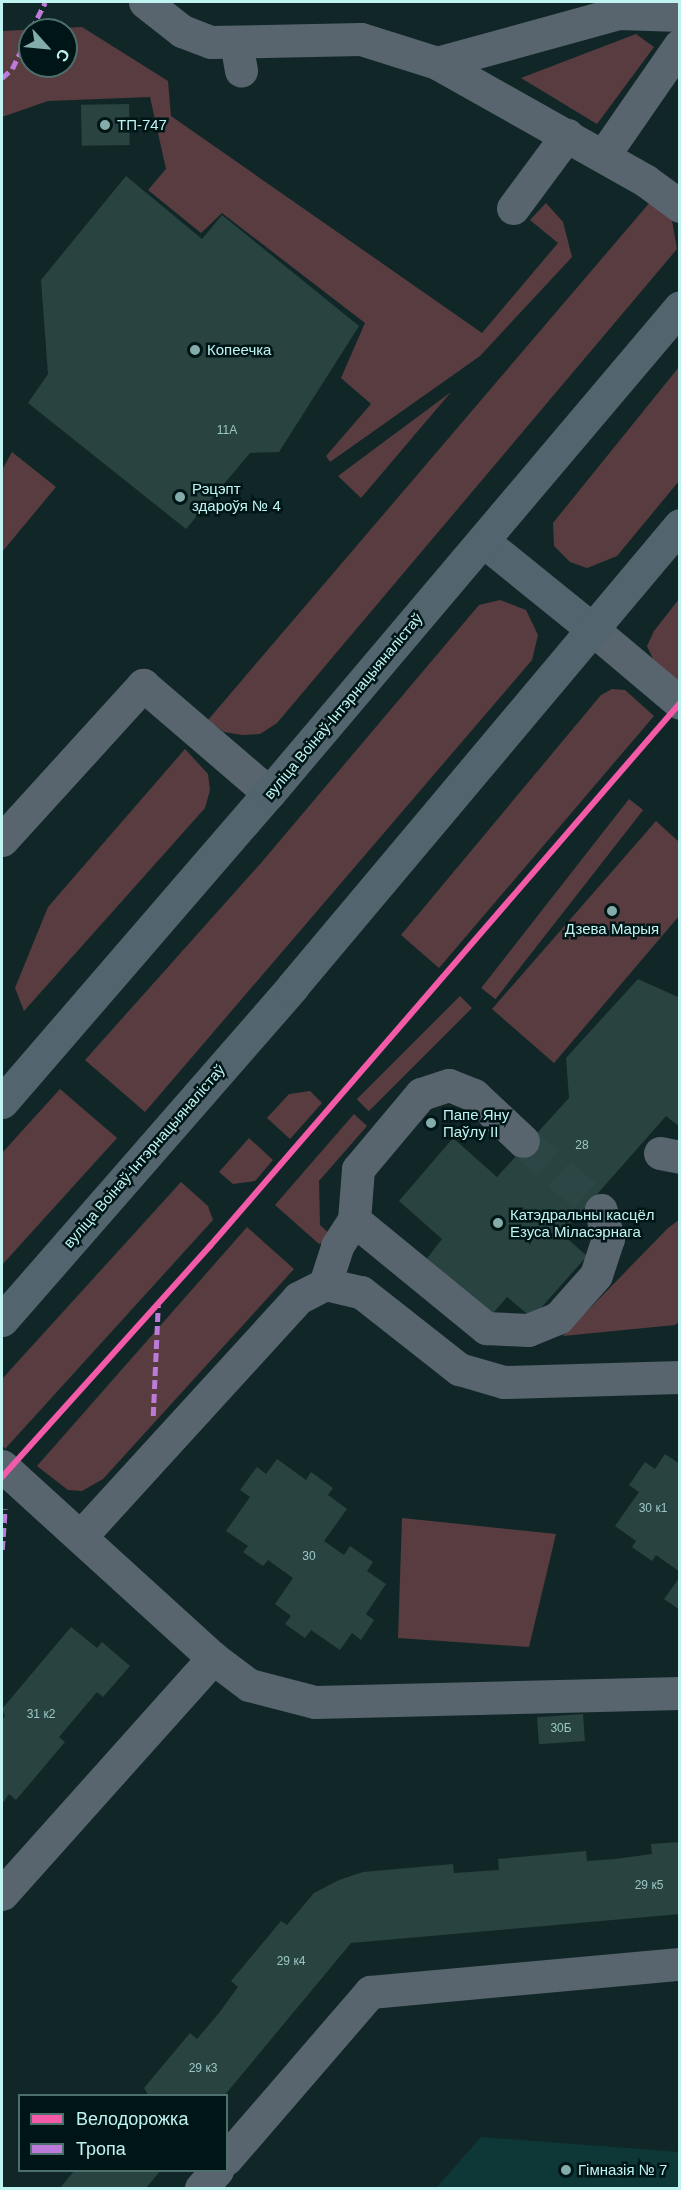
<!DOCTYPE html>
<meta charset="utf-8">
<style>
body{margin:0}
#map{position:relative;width:681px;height:2190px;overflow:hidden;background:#112727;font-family:Helvetica,sans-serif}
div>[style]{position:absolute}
.built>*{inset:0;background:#0e3737}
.green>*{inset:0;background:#593c3f;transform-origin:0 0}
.building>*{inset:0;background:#294340;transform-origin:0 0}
.minor-tunnel>*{height:33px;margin-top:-16.5px;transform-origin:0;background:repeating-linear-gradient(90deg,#2b4645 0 33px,transparent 0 49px)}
.minor>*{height:33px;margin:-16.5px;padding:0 16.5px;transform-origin:16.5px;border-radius:16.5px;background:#58646e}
.major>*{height:33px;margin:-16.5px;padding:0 16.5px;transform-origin:16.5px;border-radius:16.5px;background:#52646e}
.quiet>*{height:4.5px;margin-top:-2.25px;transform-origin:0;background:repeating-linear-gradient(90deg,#bd7bd9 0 9px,transparent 0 13.5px)}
.cycleway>*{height:6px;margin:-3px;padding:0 3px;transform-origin:3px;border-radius:3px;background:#f35aa7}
.dots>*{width:16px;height:16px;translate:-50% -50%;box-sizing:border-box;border:3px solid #001616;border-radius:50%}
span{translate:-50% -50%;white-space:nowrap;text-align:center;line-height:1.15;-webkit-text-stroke:5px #001616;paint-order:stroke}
.number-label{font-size:12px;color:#9ac8c6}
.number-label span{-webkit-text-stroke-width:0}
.poi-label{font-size:15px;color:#c0f4f2}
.left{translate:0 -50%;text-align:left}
.street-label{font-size:15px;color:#c0f4f2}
.frame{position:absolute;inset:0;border:3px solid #c0f4f2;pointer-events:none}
.legend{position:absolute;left:18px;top:2094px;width:210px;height:78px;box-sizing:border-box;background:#001616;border:2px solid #4d6f6e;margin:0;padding:8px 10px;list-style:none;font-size:18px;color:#c0f4f2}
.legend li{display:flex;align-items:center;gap:12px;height:30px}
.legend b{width:30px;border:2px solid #4d6f6e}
.north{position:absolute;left:18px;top:18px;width:60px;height:60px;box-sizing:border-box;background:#001616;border:2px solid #4d6f6e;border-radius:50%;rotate:117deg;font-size:16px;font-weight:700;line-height:24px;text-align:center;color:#c0f4f2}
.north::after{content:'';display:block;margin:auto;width:21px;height:27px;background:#83acab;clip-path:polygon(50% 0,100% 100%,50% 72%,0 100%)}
</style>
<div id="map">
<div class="built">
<div style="clip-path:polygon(481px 2137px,679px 2152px,679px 2188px,436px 2188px)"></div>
</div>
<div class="green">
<div style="clip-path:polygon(evenodd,82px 27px,168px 81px,171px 116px,482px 333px,558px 243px,530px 220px,546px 203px,563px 222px,572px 257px,480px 356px,330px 462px,326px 456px,371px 404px,341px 378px,365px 323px,222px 213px,201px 233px,148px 190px,166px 169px,150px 97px,48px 101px,2px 117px,2px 31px,82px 27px,30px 30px,66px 30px,66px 66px,30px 66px,30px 30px)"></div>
<div style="clip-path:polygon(636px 34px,654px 47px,597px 124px,521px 78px)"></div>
<div style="clip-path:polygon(651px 201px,672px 220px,677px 249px,277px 723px,260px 734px,242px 735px,224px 732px,208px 720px)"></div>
<div style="clip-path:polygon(679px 367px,679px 481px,617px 556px,587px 568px,570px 562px,554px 546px,553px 523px)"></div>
<div style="clip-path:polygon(451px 392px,361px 498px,338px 476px)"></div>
<div style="clip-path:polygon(12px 452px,56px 487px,2px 552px,2px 470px)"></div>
<div style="clip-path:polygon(679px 599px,680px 680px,678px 682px,654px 661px,647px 646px,654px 631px)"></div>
<div style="clip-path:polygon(500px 600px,526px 610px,538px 635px,532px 660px,145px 1112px,85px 1060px,261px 863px,479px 605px)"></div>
<div style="clip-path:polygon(612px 689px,625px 690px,654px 716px,439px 968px,401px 935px,601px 695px)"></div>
<div style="clip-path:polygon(185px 749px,208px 774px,210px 790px,205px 808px,24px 1011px,15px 988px,48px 907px)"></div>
<div style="left:629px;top:799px;width:18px;height:240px;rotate:38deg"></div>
<div style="clip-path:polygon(656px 821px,679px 842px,679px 916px,554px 1063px,492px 1009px)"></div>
<div style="left:460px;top:996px;width:17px;height:146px;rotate:45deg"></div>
<div style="clip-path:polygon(60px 1089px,117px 1138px,2px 1265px,2px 1153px)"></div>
<div style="clip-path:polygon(310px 1091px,322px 1103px,290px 1139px,267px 1118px,289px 1094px)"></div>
<div style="clip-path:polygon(354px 1114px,367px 1126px,319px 1181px,320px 1225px,333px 1237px,319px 1244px,275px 1205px)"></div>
<div style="clip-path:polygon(249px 1138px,273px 1160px,255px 1181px,233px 1184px,219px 1172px)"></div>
<div style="clip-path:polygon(181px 1182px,208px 1206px,213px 1220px,5px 1449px,2px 1445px,2px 1379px)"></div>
<div style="clip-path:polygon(679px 1220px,680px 1321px,675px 1325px,563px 1336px,668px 1228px)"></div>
<div style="clip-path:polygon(247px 1227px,294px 1269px,103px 1479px,82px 1491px,68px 1490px,37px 1466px)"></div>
<div style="clip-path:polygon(402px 1518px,556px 1534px,529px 1647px,398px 1638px)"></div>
</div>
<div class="building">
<div style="left:129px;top:104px;width:41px;height:48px;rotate:89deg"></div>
<div style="clip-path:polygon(126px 176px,202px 239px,222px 215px,359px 326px,279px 452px,250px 453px,186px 529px,28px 403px,48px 374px,41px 280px)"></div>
<div style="clip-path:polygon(638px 979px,680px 998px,680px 1127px,666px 1116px,562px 1234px,587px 1256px,532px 1318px,507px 1297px,490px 1317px,425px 1261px,442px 1239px,399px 1201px,453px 1138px,497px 1177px,569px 1098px,566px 1058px)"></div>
<div style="clip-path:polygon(665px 1454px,680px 1464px,680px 1572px,656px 1555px,652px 1561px,632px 1547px,636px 1541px,615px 1526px,639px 1492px,629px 1485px,645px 1462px,655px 1469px)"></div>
<div style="clip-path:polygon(277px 1459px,306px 1480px,311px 1472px,333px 1488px,328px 1495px,347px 1509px,324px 1541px,344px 1555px,350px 1546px,373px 1562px,367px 1571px,386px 1584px,366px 1614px,374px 1620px,361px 1640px,352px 1633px,340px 1650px,311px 1630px,305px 1638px,285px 1624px,291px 1616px,275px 1604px,293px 1578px,268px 1560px,263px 1566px,243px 1552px,248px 1546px,226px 1531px,250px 1497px,240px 1490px,257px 1467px,266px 1474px)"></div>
<div style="clip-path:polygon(680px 1577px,680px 1610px,664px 1599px)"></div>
<div style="clip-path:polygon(71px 1627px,97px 1648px,102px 1642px,130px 1666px,103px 1697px,97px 1692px,59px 1737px,65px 1742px,16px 1800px,9px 1794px,2px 1804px,2px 1719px,5px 1716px,2px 1709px)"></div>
<div style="left:583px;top:1714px;width:27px;height:46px;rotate:86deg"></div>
<div style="clip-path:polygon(680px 1842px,680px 1914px,351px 1943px,224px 2096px,149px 2096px,144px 2088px,190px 2033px,197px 2039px,219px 2013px,238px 1987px,231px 1981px,281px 1921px,287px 1925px,314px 1893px,339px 1880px,363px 1872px,453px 1864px,454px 1873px,499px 1870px,498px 1859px,586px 1851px,587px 1861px,615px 1859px,652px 1854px,651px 1844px)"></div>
<div style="clip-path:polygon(75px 2170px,161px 2170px,146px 2188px,60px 2188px)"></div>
</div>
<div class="minor-tunnel">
<div style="left:523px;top:1141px;width:104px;rotate:41.5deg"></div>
</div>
<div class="minor">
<div style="left:145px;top:2px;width:47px;rotate:38.1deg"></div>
<div style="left:182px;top:31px;width:31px;rotate:21deg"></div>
<div style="left:211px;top:42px;width:150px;rotate:-1.1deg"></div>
<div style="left:361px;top:39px;width:80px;rotate:17.5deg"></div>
<div style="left:437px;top:63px;width:240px;rotate:29.4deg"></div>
<div style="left:646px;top:181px;width:42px;rotate:36.3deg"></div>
<div style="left:236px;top:42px;width:29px;rotate:80deg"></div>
<div style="left:437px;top:63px;width:188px;rotate:-15.4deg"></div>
<div style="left:618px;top:13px;width:62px;rotate:1.8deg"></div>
<div style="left:603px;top:156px;width:135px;rotate:-55.3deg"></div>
<div style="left:513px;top:208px;width:91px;rotate:-53.5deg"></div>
<div style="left:591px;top:628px;width:116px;rotate:40.1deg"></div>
<div style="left:2px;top:840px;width:210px;rotate:-47.7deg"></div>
<div style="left:143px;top:685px;width:166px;rotate:40.6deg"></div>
<div style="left:660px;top:1153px;width:20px;rotate:11deg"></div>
<div style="left:354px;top:1220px;width:171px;rotate:39.3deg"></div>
<div style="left:486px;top:1328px;width:42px;rotate:2.7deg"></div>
<div style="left:528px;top:1330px;width:32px;rotate:-22deg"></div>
<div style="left:558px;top:1318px;width:57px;rotate:-48.5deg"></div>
<div style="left:596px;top:1275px;width:38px;rotate:-72deg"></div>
<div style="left:608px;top:1239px;width:30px;rotate:-104deg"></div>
<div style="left:325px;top:1284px;width:40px;rotate:-72deg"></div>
<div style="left:337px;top:1246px;width:31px;rotate:-57deg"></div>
<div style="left:354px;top:1220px;width:51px;rotate:-85.5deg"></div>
<div style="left:358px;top:1169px;width:98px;rotate:-50deg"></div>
<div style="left:421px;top:1094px;width:29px;rotate:-18deg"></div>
<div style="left:449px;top:1085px;width:27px;rotate:22deg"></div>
<div style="left:474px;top:1095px;width:67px;rotate:43.2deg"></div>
<div style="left:2px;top:1466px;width:285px;rotate:42.3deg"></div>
<div style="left:213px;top:1658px;width:45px;rotate:36.9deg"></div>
<div style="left:249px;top:1685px;width:68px;rotate:14.4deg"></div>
<div style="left:315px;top:1702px;width:365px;rotate:-1.4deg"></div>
<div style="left:81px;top:1536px;width:322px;rotate:-47.6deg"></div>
<div style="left:298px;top:1298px;width:30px;rotate:-27deg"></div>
<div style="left:325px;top:1284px;width:37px;rotate:13deg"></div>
<div style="left:361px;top:1292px;width:125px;rotate:38.2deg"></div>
<div style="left:459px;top:1369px;width:47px;rotate:16.1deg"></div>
<div style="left:504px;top:1382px;width:176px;rotate:-1.6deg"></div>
<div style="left:2px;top:1894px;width:317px;rotate:-48.2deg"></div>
<div style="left:226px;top:2159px;width:221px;rotate:-49.2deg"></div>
<div style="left:370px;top:1992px;width:311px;rotate:-5.2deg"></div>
<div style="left:201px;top:2188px;width:24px;rotate:-48deg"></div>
</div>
<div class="major">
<div style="left:483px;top:541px;width:139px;rotate:38.9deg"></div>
<div style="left:2px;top:1102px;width:408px;rotate:-49.2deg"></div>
<div style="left:269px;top:793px;width:636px;rotate:-49.78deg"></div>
<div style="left:2px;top:1320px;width:442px;rotate:-48.9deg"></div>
<div style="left:292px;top:987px;width:603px;rotate:-49.98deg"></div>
</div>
<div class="quiet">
<div style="left:31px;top:30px;width:31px;rotate:-63deg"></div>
<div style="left:2px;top:78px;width:13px;rotate:-42deg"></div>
<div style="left:12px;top:69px;width:41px;rotate:-64.1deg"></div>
<div style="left:153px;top:1416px;width:111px;rotate:-87.4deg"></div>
<div style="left:2px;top:1550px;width:41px;rotate:-85.8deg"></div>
</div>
<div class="cycleway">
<div style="left:2px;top:1477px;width:311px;rotate:-48deg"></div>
<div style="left:210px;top:1246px;width:718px;rotate:-49.12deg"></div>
</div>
<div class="dots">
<div style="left:105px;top:125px;background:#83acab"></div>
<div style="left:195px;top:350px;background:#83acab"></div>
<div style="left:180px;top:497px;background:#83acab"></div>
<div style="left:612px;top:911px;background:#83acab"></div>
<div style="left:431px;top:1123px;background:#83acab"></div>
<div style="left:498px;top:1223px;background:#83acab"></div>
<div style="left:566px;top:2170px;background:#83acab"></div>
</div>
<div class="number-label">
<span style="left:227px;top:431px">11А</span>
<span style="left:582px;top:1146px">28</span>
<span style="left:653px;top:1509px">30 к1</span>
<span style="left:309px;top:1557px">30</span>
<span style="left:41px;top:1715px">31 к2</span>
<span style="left:561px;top:1729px">30Б</span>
<span style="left:649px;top:1886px">29 к5</span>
<span style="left:291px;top:1962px">29 к4</span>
<span style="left:203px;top:2069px">29 к3</span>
</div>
<div class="poi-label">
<span class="left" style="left:117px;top:125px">ТП-747</span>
<span class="left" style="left:207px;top:350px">Копеечка</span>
<span class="left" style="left:192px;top:497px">Рэцэпт<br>здароўя № 4</span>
<span style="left:612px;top:929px">Дзева Марыя</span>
<span class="left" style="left:443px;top:1123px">Папе Яну<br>Паўлу II</span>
<span class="left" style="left:510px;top:1223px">Катэдральны касцёл<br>Езуса Міласэрнага</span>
<span class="left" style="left:578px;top:2170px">Гімназія № 7</span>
</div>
<div class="street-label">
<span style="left:343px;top:706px;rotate:-50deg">вуліца Воінаў-Інтэрнацыяналістаў</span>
<span style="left:144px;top:1156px;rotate:-49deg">вуліца Воінаў-Інтэрнацыяналістаў</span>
</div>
<div class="frame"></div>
<ul class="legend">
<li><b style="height:8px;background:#f35aa7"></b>Велодорожка</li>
<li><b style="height:8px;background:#bd7bd9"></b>Тропа</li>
</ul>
<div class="north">С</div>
</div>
